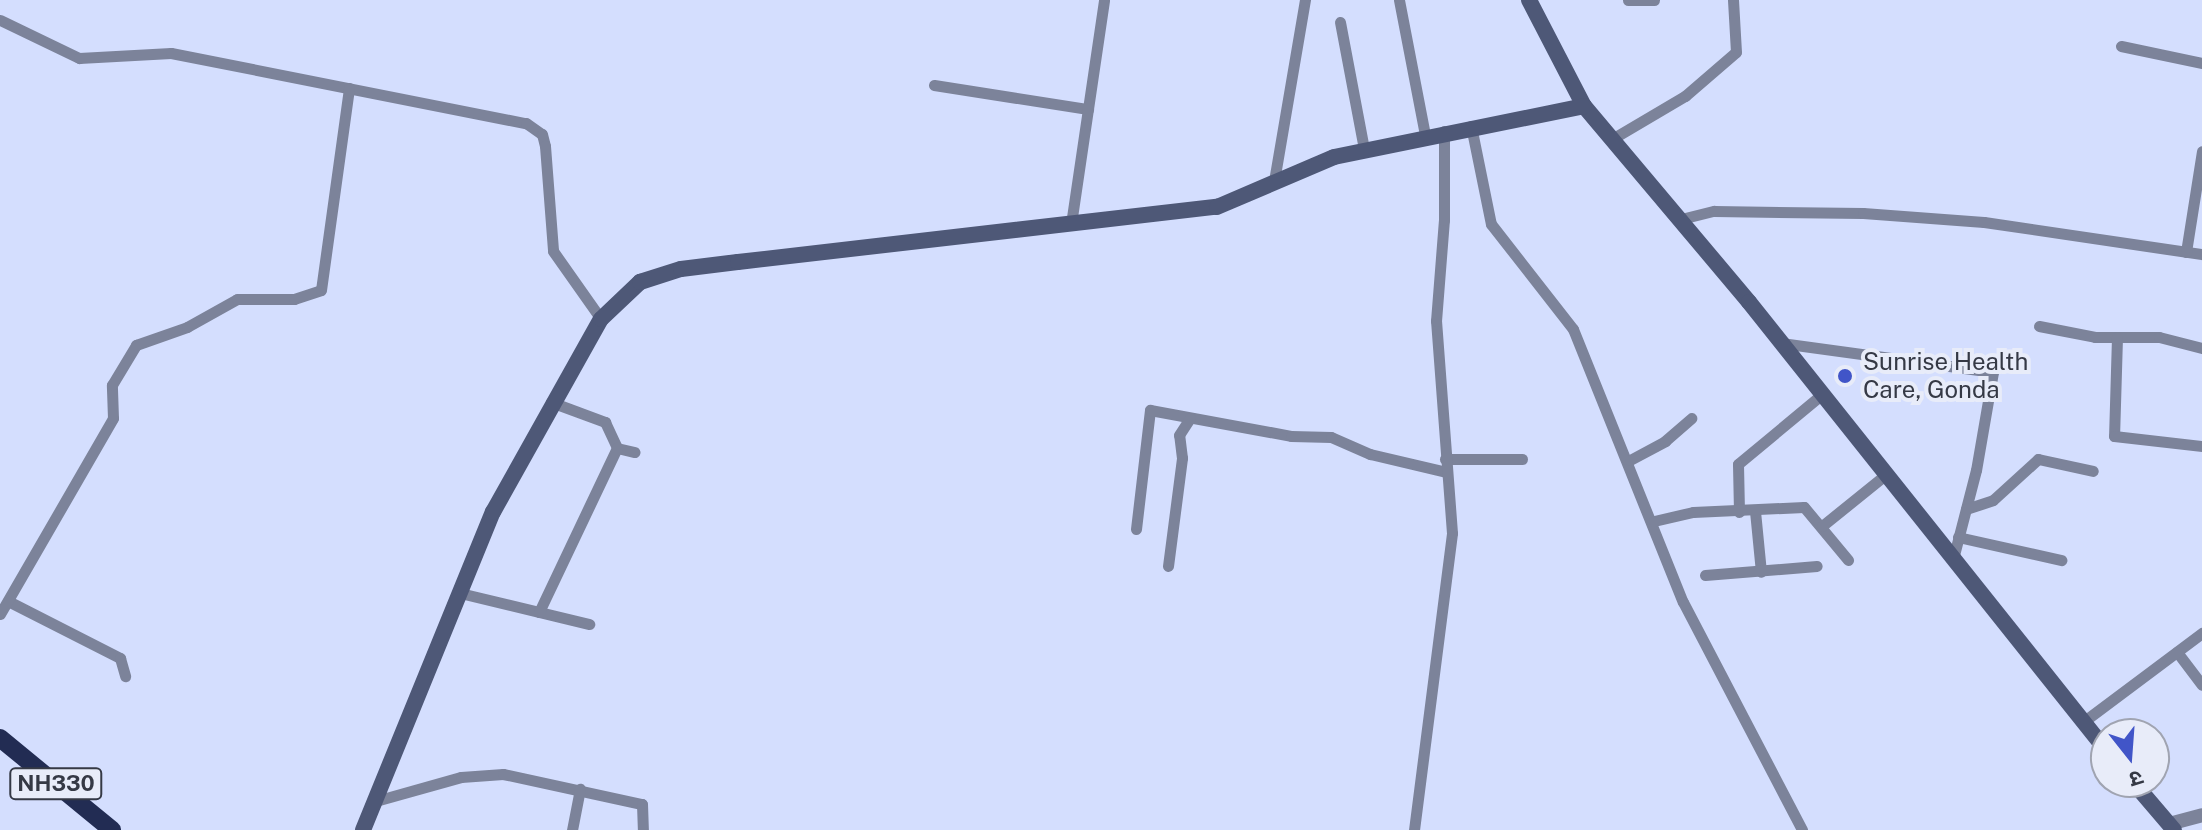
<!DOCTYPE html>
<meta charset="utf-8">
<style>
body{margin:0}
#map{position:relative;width:2202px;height:830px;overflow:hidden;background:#d4defe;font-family:"Public Sans","Noto Sans Devanagari",sans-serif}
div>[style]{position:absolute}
.minor>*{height:11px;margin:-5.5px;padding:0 5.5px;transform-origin:5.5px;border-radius:5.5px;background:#7c839a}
.tertiary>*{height:14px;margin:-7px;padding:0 7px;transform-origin:7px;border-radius:7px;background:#7c839a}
.secondary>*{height:16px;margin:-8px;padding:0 8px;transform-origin:8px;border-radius:8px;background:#4e5877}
.trunk>*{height:18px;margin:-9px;padding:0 9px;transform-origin:9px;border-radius:9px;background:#222c53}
.dots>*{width:22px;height:22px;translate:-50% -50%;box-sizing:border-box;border:4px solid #e8ecf9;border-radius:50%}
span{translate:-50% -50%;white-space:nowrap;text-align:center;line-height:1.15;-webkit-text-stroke:8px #e8ecf9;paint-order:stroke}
.shield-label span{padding:2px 6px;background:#e8ecf9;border:2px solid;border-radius:6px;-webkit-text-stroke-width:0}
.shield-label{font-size:22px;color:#353945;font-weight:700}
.poi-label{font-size:24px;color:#353945}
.left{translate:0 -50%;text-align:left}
.north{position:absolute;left:2090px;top:718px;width:80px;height:80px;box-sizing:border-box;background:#e8ecf9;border:2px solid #a0a4b1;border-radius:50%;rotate:163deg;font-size:22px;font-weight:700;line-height:32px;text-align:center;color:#353945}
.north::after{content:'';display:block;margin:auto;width:28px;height:36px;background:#4155c8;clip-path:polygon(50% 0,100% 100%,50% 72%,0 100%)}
</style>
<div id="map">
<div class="minor">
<div style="left:1399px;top:0;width:137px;rotate:79.1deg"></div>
<div style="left:1628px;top:0;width:26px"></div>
<div style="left:0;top:20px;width:88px;rotate:25.7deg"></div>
<div style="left:79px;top:58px;width:92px;rotate:-3.1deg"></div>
<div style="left:171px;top:53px;width:362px;rotate:11.2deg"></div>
<div style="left:526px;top:123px;width:19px;rotate:35deg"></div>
<div style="left:542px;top:134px;width:12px;rotate:76deg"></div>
<div style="left:545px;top:146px;width:105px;rotate:85.6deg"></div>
<div style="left:553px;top:251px;width:83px;rotate:54.8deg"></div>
<div style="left:1340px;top:22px;width:129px;rotate:79.3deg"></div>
<div style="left:2121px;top:46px;width:83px;rotate:11.9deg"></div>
<div style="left:934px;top:85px;width:156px;rotate:8.9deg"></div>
<div style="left:1471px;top:126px;width:100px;rotate:78.5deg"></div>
<div style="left:1491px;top:224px;width:133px;rotate:52deg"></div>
<div style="left:1573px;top:329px;width:294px;rotate:68.1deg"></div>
<div style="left:1683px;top:602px;width:257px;rotate:62.4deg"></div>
<div style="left:1612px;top:139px;width:85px;rotate:-30.5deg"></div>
<div style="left:1685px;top:96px;width:67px;rotate:-40.8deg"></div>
<div style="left:1736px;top:52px;width:52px;rotate:-93.3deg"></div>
<div style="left:1274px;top:181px;width:184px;rotate:-80.3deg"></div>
<div style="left:1681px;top:219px;width:34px;rotate:-14deg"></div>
<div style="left:1714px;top:211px;width:149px;rotate:0.8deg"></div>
<div style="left:1863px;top:213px;width:121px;rotate:4.3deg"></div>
<div style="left:1984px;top:222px;width:220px;rotate:8.4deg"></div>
<div style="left:1071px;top:224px;width:226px;rotate:-81.6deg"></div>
<div style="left:2186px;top:252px;width:102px;rotate:-81deg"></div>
<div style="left:2039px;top:326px;width:57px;rotate:11.1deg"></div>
<div style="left:2095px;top:337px;width:64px"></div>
<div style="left:2159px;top:337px;width:44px;rotate:14.3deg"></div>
<div style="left:2117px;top:337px;width:99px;rotate:91.7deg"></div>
<div style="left:2114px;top:436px;width:89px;rotate:6.5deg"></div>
<div style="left:1781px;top:343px;width:214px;rotate:7.8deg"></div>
<div style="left:1993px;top:372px;width:99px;rotate:99.8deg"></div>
<div style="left:1976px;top:470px;width:92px;rotate:104.5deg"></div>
<div style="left:551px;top:402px;width:58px;rotate:20.3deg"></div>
<div style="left:605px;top:422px;width:29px;rotate:65deg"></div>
<div style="left:617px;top:448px;width:18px;rotate:13deg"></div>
<div style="left:1445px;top:459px;width:77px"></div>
<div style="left:1630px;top:460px;width:40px;rotate:-28deg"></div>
<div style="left:1665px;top:441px;width:35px;rotate:-41deg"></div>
<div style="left:1966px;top:509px;width:28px;rotate:-18deg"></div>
<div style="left:1993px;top:500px;width:61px;rotate:-42.3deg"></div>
<div style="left:2038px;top:459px;width:56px;rotate:12.3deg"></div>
<div style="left:1755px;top:511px;width:61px;rotate:84.4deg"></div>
<div style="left:1739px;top:512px;width:48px;rotate:-91.2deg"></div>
<div style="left:1738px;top:464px;width:108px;rotate:-39.7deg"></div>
<div style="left:1654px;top:521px;width:40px;rotate:-13deg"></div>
<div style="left:1693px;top:512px;width:111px;rotate:-2.6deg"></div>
<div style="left:1804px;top:507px;width:69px;rotate:50.3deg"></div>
<div style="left:1822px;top:526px;width:80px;rotate:-38.9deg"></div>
<div style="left:1136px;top:529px;width:120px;rotate:-83.3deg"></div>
<div style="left:1150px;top:410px;width:143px;rotate:10.4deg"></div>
<div style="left:1291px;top:436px;width:40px;rotate:1.4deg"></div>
<div style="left:1331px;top:437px;width:43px;rotate:23.6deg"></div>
<div style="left:1370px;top:454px;width:79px;rotate:13.2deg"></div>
<div style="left:1958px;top:537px;width:106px;rotate:12.6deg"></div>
<div style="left:1168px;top:566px;width:109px;rotate:-82.6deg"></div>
<div style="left:1182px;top:458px;width:23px;rotate:-97deg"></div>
<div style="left:1179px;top:435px;width:20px;rotate:-57deg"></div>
<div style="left:1705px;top:575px;width:112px;rotate:-4.6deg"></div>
<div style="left:460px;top:593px;width:133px;rotate:13.5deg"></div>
<div style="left:8px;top:601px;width:126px;rotate:27deg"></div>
<div style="left:120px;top:658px;width:19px;rotate:74deg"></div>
<div style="left:539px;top:612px;width:182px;rotate:-64.6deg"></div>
<div style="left:0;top:614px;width:226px;rotate:-60deg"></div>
<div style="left:113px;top:418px;width:33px;rotate:-92deg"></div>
<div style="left:112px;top:385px;width:47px;rotate:-59deg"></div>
<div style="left:136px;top:345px;width:54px;rotate:-19.4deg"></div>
<div style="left:187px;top:327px;width:57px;rotate:-29.2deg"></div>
<div style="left:237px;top:299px;width:57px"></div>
<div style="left:294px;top:299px;width:28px;rotate:-18deg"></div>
<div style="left:321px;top:290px;width:204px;rotate:-82.1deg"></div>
<div style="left:2177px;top:652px;width:41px;rotate:52.9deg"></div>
<div style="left:2083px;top:722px;width:149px;rotate:-36.8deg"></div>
<div style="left:372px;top:802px;width:92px;rotate:-15.7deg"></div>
<div style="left:461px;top:777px;width:42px;rotate:-4.1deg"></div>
<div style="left:503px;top:774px;width:142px;rotate:12.2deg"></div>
<div style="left:642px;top:804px;width:26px;rotate:88deg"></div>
<div style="left:572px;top:830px;width:42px;rotate:-79deg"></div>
<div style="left:1414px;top:830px;width:299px;rotate:-82.7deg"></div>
<div style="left:1452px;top:533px;width:213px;rotate:-94.3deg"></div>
<div style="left:1436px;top:321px;width:101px;rotate:-85.5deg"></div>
<div style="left:1444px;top:220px;width:89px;rotate:-90deg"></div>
</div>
<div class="tertiary">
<div style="left:2169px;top:824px;width:34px;rotate:-15deg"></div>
</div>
<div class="secondary">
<div style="left:1529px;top:0;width:119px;rotate:62.6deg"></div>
<div style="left:1584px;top:106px;width:256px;rotate:49.9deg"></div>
<div style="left:1749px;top:302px;width:573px;rotate:51.45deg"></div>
<div style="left:2133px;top:782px;width:63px;rotate:49.5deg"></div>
<div style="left:363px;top:830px;width:344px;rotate:-67.8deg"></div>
<div style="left:493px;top:512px;width:221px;rotate:-60.8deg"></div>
<div style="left:601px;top:319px;width:54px;rotate:-43.5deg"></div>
<div style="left:640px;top:282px;width:43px;rotate:-17.6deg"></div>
<div style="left:681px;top:269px;width:57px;rotate:-7deg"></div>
<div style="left:738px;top:262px;width:482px;rotate:-6.6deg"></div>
<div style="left:1217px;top:207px;width:127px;rotate:-23.1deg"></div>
<div style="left:1334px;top:157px;width:255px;rotate:-11.5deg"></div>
</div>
<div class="trunk">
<div style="left:0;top:738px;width:145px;rotate:39.4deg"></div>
</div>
<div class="dots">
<div style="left:1845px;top:376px;background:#4155c8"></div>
</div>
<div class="shield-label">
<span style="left:56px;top:784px">NH330</span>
</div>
<div class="poi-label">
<span class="left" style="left:1863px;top:376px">Sunrise Health<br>Care, Gonda</span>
</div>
<div class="north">उ</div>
</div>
